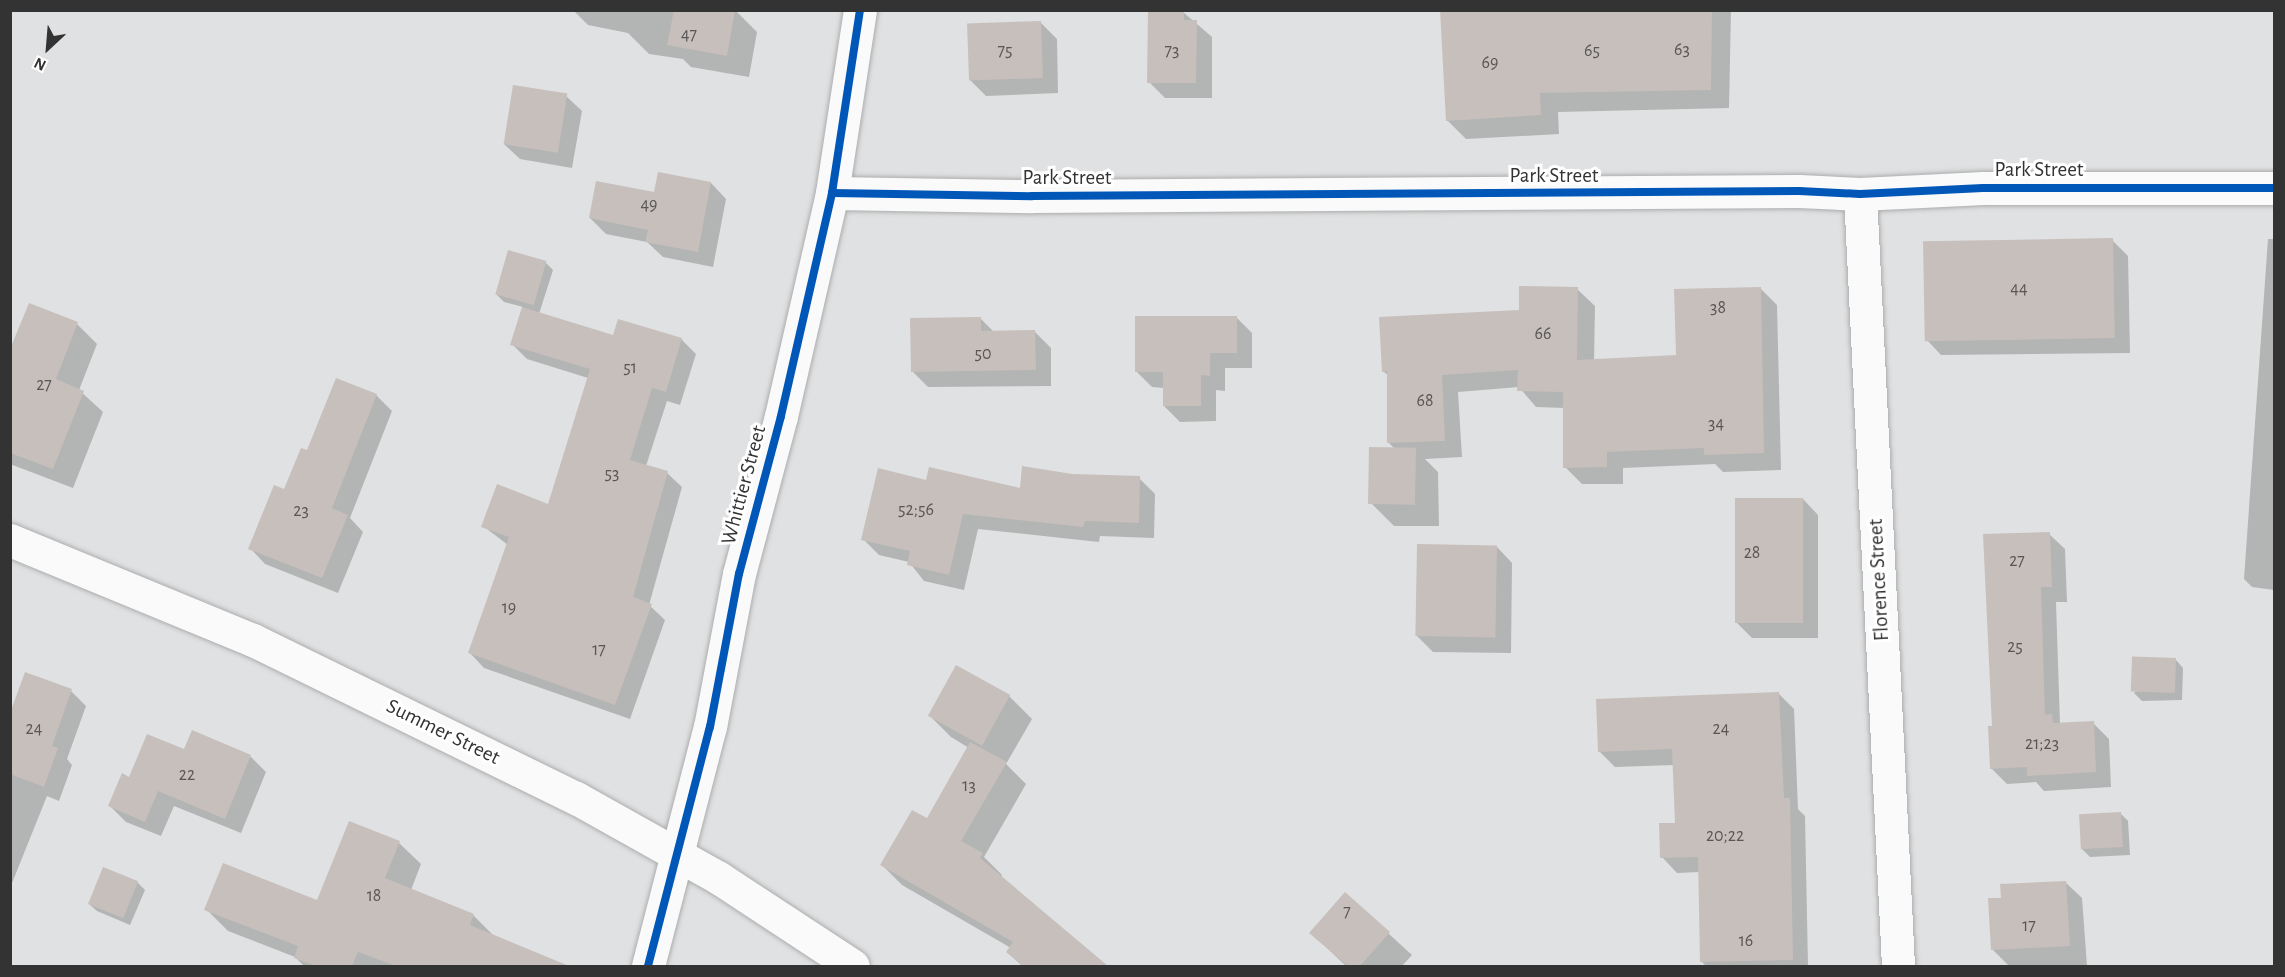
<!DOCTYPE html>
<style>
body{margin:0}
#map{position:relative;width:2285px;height:977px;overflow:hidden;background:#e0e1e2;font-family:"Alegreya Sans",sans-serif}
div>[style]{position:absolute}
.shadow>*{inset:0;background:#0003}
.building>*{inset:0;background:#c7bfbc;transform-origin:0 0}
.roads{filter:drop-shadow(0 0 2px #acadae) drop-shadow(0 0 2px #acadae)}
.minor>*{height:33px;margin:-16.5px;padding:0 16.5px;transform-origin:16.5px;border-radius:16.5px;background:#fafafb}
.tertiary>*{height:33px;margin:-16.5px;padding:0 16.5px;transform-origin:16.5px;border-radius:16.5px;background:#fafafb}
.cycleway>*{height:8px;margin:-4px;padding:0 4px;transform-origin:4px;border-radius:4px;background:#0057b8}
span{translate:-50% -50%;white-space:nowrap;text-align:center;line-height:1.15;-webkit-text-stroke:6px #fff;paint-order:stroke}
.number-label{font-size:18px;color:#585656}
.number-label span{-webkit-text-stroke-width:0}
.street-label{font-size:21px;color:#333334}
.frame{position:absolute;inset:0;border:12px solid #333334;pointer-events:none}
.north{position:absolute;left:18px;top:18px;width:60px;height:60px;-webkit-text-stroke:4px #fff;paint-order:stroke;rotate:206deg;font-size:16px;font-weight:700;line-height:24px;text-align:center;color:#333334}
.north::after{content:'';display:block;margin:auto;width:21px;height:27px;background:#333334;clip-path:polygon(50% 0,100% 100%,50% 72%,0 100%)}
</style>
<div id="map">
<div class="shadow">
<div style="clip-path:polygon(573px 10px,735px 10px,757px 32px,749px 77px,691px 67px,683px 59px,649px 54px,628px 33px,588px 25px)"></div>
<div style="clip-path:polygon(1441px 10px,1731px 10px,1729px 108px,1558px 112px,1559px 134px,1466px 139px,1447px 120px)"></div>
<div style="clip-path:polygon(1183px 12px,1212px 37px,1212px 98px,1165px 98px,1149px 82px)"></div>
<div style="clip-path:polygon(1041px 23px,1057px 39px,1058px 93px,986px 96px,970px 80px)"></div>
<div style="clip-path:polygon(566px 96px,582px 111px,572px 168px,520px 159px,504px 144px)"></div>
<div style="clip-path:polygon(711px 183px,726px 199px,713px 267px,663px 257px,647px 242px,606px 234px,590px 218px,655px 194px)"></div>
<div style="clip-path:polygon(2268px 239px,2274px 239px,2274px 590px,2252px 587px,2244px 579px)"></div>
<div style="clip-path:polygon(2112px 240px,2128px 256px,2130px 353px,1941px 355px,1926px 339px)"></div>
<div style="clip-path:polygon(545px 262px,553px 270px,539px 314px,614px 337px,681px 339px,696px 354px,680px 405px,667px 401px,646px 466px,667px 473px,682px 487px,649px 605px,665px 620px,630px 719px,484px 668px,470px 653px,508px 545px,483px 526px,549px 506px,588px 378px,527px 359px,512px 344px,523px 307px,504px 302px,496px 294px)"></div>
<div style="clip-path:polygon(1760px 288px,1777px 305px,1781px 470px,1723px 472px,1715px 464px,1623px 468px,1623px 484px,1582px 484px,1565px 467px,1565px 408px,1536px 407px,1519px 387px,1458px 392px,1462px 457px,1425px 459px,1438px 472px,1439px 526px,1394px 526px,1371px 503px,1395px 449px,1388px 442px,1389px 376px,1383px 371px,1577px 289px,1595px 306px,1594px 361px,1677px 356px)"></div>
<div style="clip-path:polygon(1236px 317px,1252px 333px,1252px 368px,1225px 368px,1225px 391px,1216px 390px,1216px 421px,1180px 422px,1164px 406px,1164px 388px,1152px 387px,1137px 372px)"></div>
<div style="clip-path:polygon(980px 318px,994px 332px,1035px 332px,1051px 348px,1051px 386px,928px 387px,912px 371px)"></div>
<div style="clip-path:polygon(77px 324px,97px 344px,79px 390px,103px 412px,73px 488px,10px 464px,10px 353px)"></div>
<div style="clip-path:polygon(376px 395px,392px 411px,350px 518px,363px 532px,338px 593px,265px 564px,250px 548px,308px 452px)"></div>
<div style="clip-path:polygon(1072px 476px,1139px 478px,1155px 494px,1154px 538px,1100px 536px,1099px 542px,978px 529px,964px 590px,924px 581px,909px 562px,879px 555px,863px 539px,927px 481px,1021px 490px)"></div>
<div style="clip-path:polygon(1803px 499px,1818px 515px,1818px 638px,1752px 638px,1736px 622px)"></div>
<div style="clip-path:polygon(2049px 534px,2065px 549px,2067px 602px,2056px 602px,2060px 724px,2093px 723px,2109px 739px,2111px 787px,2044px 791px,2036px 782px,2007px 784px,1991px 768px,1994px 727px)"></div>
<div style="clip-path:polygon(1497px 547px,1512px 563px,1511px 653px,1433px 652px,1417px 636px)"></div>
<div style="clip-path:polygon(2176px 660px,2183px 668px,2182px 700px,2142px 701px,2134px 693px)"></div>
<div style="clip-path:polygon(71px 691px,86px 706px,67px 759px,72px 765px,59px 801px,47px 796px,10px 888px,10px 717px)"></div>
<div style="clip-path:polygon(1778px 693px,1794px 709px,1798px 809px,1805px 816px,1808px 966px,1706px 966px,1701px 961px,1700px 872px,1677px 873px,1662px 857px,1677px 824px,1674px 765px,1615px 767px,1599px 751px)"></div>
<div style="clip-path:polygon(1009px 696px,1032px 719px,1006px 764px,1026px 784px,984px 857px,1002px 875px,1000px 878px,1102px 966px,1022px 966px,1008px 952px,1011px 948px,902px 885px,882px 865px,927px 820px,969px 748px,951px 737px,929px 715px)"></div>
<div style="clip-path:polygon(192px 732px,251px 757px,266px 772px,241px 833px,174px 806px,161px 836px,126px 822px,110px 806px,130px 779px,185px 751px)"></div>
<div style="clip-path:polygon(2120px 813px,2128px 821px,2130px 855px,2090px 857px,2082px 849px)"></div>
<div style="clip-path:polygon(399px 843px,421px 864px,411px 890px,473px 915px,495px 937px,518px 946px,538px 966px,304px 966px,295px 957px,228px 931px,206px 909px,318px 902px)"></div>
<div style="clip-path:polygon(137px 882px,145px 890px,130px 925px,97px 911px,89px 904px)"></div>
<div style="clip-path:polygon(2066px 883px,2082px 898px,2087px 966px,2008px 965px,1992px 949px,2002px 899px)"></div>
<div style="clip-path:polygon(1345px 894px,1412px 955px,1402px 966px,1346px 966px,1311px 933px)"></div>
</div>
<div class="building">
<div style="clip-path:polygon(674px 10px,735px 10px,727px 56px,667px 45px)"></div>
<div style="clip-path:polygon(1184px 10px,1184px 20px,1197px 20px,1196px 83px,1147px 83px,1148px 11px)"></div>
<div style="clip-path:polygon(1440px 10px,1712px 10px,1711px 90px,1540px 93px,1541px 115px,1446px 121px)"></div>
<div style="left:1041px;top:21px;width:57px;height:74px;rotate:88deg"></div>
<div style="left:513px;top:85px;width:55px;height:60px;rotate:9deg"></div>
<div style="clip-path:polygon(658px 172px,711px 182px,698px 252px,645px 242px,648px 230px,589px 218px,596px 181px,654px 192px)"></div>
<div style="left:2113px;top:238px;width:100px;height:190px;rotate:89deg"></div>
<div style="left:508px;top:250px;width:40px;height:46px;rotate:16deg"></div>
<div style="clip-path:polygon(1519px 286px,1578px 287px,1577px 360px,1676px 355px,1674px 289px,1761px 287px,1764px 453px,1704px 455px,1704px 448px,1607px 452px,1607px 467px,1563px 468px,1563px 392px,1517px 391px,1518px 370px,1442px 375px,1445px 441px,1387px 443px,1387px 371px,1382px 372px,1379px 317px,1519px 310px)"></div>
<div style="clip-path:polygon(29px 303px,78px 322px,56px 379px,84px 391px,53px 469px,10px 453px,10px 349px)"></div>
<div style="clip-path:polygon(522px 307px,613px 335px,618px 319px,682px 338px,666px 392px,652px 388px,630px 460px,668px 471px,633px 597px,652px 604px,615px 705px,468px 653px,509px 537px,481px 527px,497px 484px,548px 504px,590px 369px,510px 345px)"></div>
<div style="clip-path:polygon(1135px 316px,1237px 316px,1237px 353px,1210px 353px,1210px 376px,1201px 375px,1201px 406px,1163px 406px,1163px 372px,1135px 372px)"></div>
<div style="clip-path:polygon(981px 317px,981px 331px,1035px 330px,1036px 370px,911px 372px,910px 318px)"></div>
<div style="clip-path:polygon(336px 378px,377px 394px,332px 508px,348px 515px,322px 578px,248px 549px,274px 485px,284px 489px,301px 448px,307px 450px)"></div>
<div style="left:1369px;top:447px;width:47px;height:57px;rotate:1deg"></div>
<div style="clip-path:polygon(1022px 466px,1072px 474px,1140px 476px,1139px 523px,1085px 521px,1083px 527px,963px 514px,949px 575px,907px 565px,910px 551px,861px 540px,878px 468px,926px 480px,929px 467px,1020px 488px)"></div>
<div style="left:1735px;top:498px;width:68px;height:125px"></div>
<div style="clip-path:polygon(2050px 532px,2052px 587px,2041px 587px,2045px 715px,2052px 714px,2053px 723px,2094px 721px,2096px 772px,2027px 776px,2027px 767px,1990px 769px,1988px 726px,1992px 726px,1983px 534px)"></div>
<div style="left:1417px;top:544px;width:80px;height:92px;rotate:1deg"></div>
<div style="left:2176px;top:658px;width:35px;height:44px;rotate:92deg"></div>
<div style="left:956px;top:665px;width:62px;height:58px;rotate:29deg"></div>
<div style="clip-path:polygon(25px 672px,72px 689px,52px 746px,58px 748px,44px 787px,10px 774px,10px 713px)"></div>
<div style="clip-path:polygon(1779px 692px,1784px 798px,1790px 798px,1793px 960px,1700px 962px,1698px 857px,1660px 858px,1659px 823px,1675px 823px,1672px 749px,1598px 752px,1596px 699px)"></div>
<div style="clip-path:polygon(192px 730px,251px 755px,225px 819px,158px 791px,145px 822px,108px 806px,122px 773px,129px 777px,147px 734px,184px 749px)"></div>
<div style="clip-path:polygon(970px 742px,1007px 762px,961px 841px,983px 853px,980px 858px,1108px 966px,1023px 966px,1006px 952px,1013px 942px,880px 865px,912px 810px,927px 818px)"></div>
<div style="left:2121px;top:812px;width:35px;height:42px;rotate:87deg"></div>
<div style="clip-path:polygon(349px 821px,400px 841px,385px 878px,474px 914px,470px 925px,569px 966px,396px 966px,358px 952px,352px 966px,315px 966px,294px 958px,298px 946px,204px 910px,223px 863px,317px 900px)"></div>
<div style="left:103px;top:867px;width:38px;height:40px;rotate:22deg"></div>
<div style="clip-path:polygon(2066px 881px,2070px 946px,1991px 950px,1988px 898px,2001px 898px,2000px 884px)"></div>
<div style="clip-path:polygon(1345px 892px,1390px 932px,1360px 966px,1348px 966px,1309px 933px)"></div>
</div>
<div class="roads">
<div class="minor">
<div style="left:832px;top:193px;width:200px;rotate:0.9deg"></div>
<div style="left:1032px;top:196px;width:767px;rotate:-0.37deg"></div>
<div style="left:1799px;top:191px;width:61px;rotate:2.8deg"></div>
<div style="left:1860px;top:194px;width:123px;rotate:-2.8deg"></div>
<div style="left:1983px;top:188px;width:291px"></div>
<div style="left:1860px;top:194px;width:773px;rotate:87.18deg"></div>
<div style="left:648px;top:966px;width:247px;rotate:-75.5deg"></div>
<div style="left:710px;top:727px;width:156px;rotate:-79.3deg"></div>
<div style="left:739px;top:574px;width:163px;rotate:-75.1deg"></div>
<div style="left:781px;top:416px;width:229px;rotate:-77.1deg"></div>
<div style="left:832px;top:193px;width:185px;rotate:-81.3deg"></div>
</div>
<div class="tertiary">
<div style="left:10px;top:540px;width:263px;rotate:22.4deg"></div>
<div style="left:253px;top:640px;width:360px;rotate:26.1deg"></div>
<div style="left:576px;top:798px;width:164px;rotate:29.2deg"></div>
<div style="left:719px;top:878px;width:160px;rotate:33.3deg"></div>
</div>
</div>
<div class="cycleway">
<div style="left:832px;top:193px;width:200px;rotate:0.9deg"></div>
<div style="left:1032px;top:196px;width:767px;rotate:-0.37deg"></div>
<div style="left:1799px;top:191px;width:61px;rotate:2.8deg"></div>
<div style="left:1860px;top:194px;width:123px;rotate:-2.8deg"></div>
<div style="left:1983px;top:188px;width:291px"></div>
<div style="left:648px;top:966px;width:247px;rotate:-75.5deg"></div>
<div style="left:710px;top:727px;width:156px;rotate:-79.3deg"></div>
<div style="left:739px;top:574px;width:163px;rotate:-75.1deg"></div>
<div style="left:781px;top:416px;width:229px;rotate:-77.1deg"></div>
<div style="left:832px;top:193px;width:185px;rotate:-81.3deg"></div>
</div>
<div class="number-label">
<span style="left:689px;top:35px">47</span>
<span style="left:1682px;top:50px">63</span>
<span style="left:1005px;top:51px">75</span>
<span style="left:1172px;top:51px">73</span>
<span style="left:1592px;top:51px">65</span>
<span style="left:1490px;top:63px">69</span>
<span style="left:649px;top:205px">49</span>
<span style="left:2019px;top:289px">44</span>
<span style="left:1718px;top:308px">38</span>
<span style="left:1543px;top:334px">66</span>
<span style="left:983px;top:354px">50</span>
<span style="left:630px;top:368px">51</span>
<span style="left:44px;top:385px">27</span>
<span style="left:1425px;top:401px">68</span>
<span style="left:1716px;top:424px">34</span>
<span style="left:612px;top:474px">53</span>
<span style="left:916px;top:510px">52;56</span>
<span style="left:301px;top:511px">23</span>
<span style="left:1752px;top:553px">28</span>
<span style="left:2017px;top:561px">27</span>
<span style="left:509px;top:608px">19</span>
<span style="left:2015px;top:647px">25</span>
<span style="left:599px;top:650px">17</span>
<span style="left:34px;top:729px">24</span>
<span style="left:1721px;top:729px">24</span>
<span style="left:2042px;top:744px">21;23</span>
<span style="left:187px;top:775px">22</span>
<span style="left:969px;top:786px">13</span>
<span style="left:1725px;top:836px">20;22</span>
<span style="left:374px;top:896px">18</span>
<span style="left:1347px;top:912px">7</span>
<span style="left:2029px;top:926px">17</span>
<span style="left:1746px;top:941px">16</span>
</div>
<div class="street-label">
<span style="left:2039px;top:170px">Park Street</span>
<span style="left:1554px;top:176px">Park Street</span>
<span style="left:1067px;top:178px">Park Street</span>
<span style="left:744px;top:485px;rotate:-75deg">Whittier Street</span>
<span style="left:1879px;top:580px;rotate:-93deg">Florence Street</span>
<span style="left:443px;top:732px;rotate:26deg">Summer Street</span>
</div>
<div class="frame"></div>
<div class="north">N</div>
</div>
